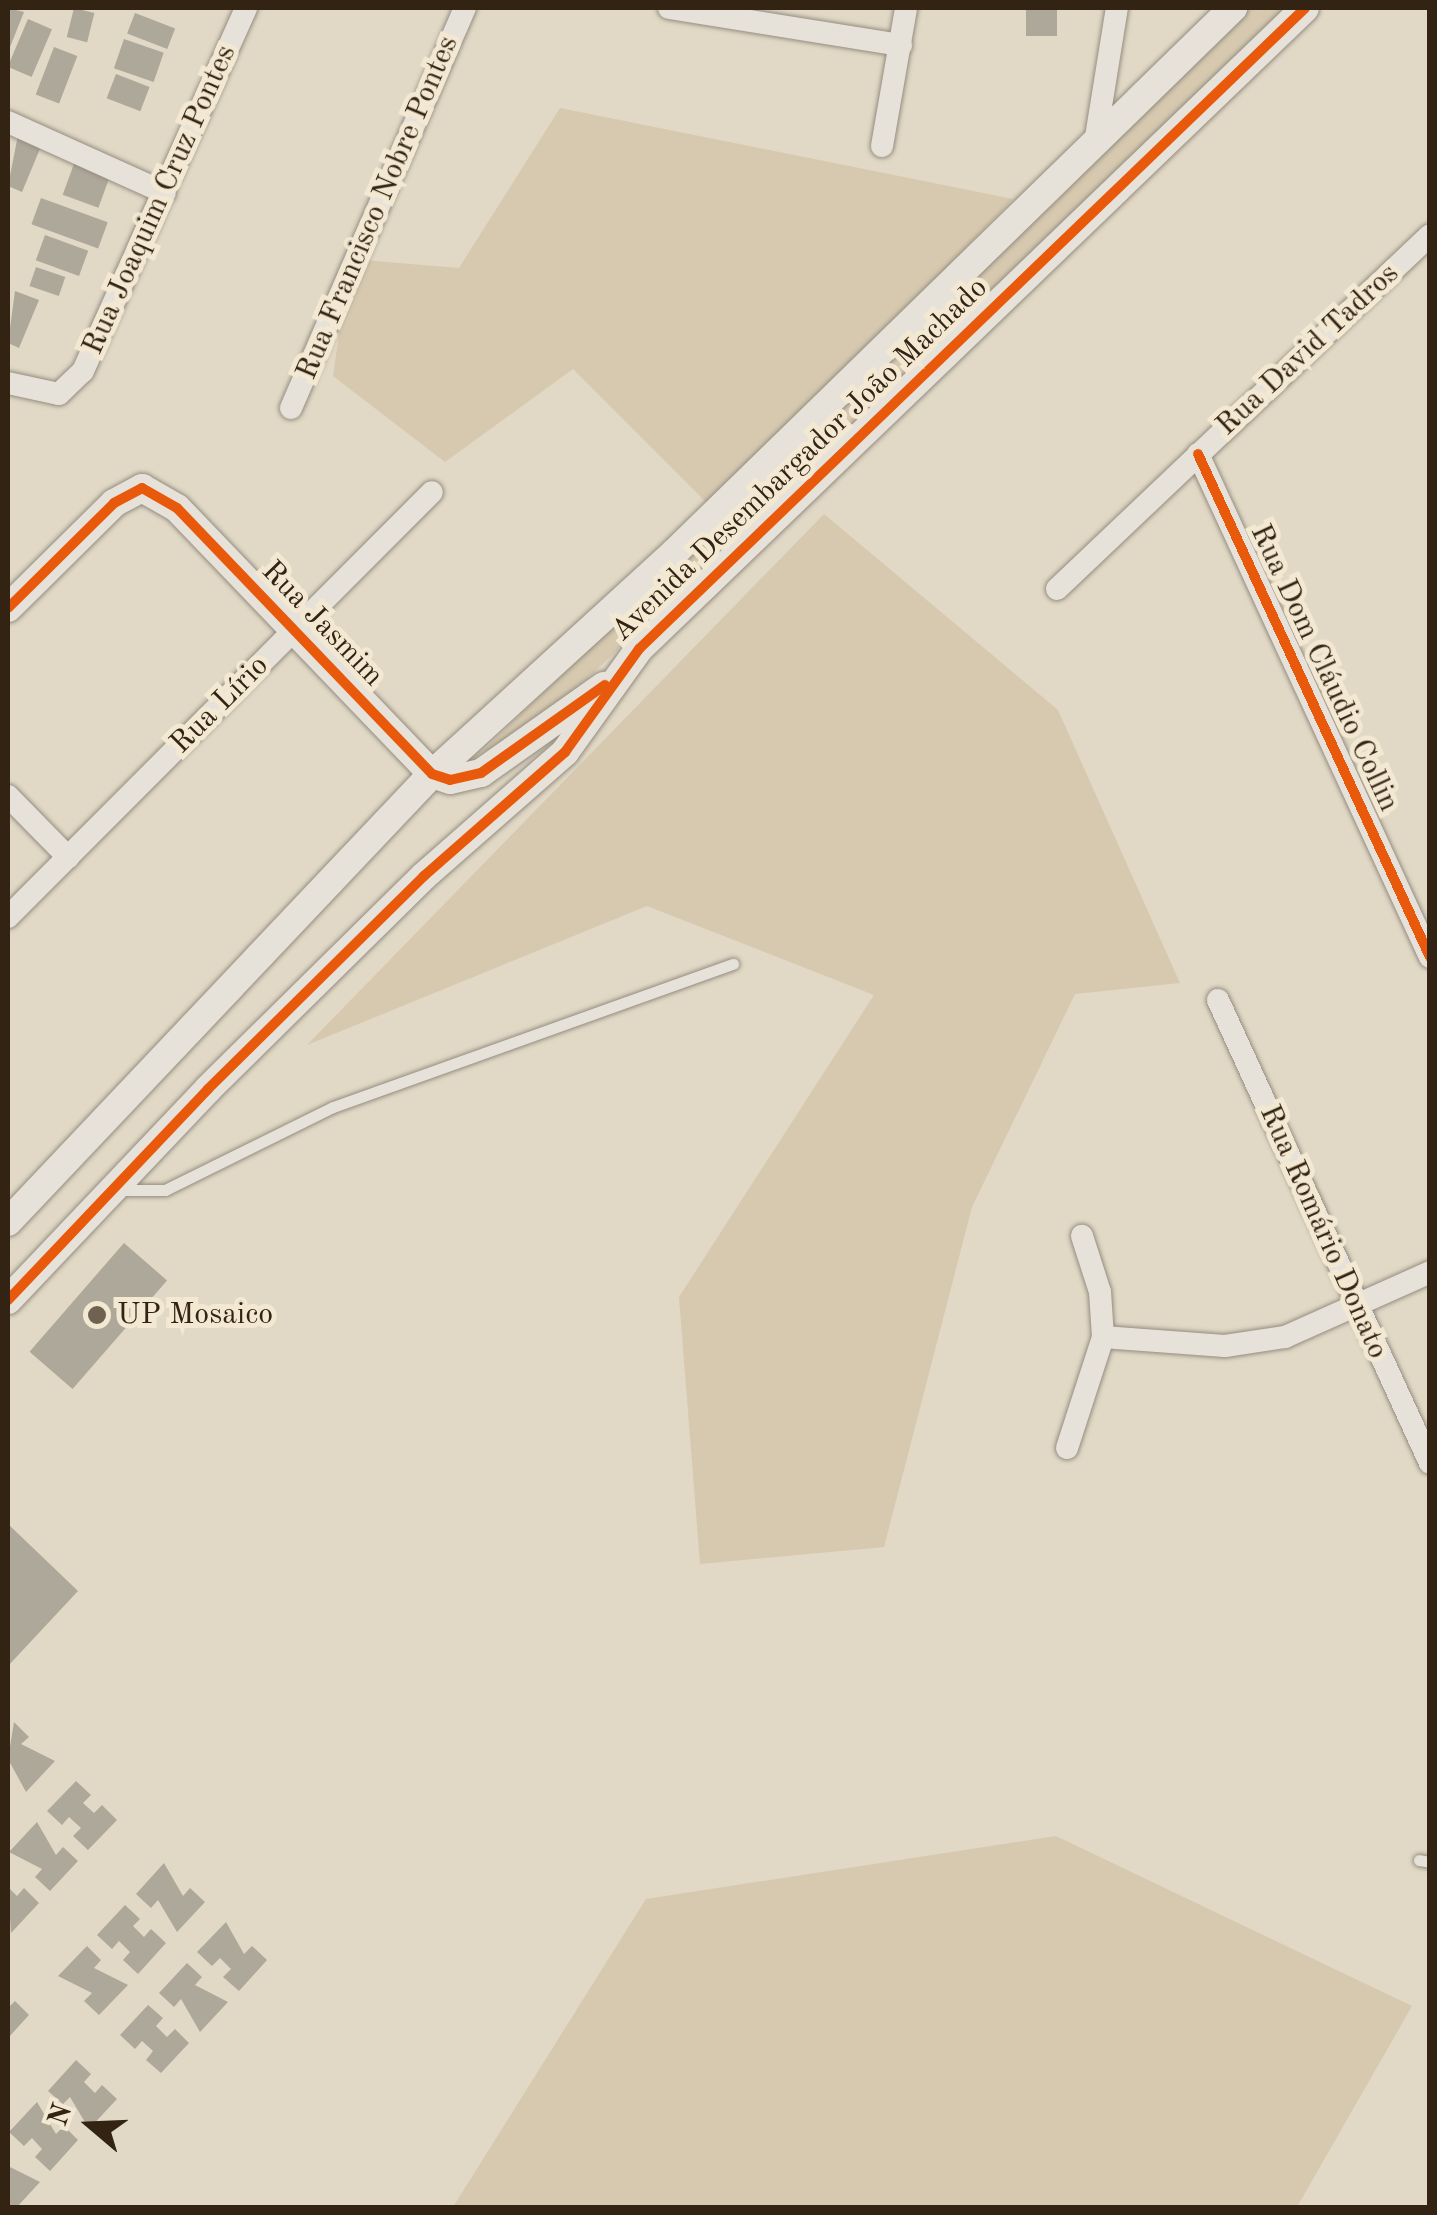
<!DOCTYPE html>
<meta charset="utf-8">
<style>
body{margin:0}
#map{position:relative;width:1437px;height:2215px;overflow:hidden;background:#e1d8c5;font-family:"Old Standard TT",serif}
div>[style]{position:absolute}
.green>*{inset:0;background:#d6c9af}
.building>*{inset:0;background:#aea89a;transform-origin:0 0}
.roads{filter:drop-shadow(0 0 2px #948d80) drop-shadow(0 0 2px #948d80)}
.service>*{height:11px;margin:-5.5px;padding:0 5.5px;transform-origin:5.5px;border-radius:5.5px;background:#e7e2d9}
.minor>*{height:22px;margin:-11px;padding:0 11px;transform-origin:11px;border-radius:11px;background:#e7e2d9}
.tertiary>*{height:28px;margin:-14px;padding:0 14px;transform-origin:14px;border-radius:14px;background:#e7e2d9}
.cycleway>*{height:10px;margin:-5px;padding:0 5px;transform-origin:5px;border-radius:5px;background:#e8590c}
.dots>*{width:28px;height:28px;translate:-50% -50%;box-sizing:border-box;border:5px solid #f3e8d2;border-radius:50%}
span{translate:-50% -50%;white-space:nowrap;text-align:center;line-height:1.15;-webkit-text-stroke:10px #f3e8d2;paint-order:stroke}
.street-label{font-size:30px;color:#322313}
.poi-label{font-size:30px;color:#322313}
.left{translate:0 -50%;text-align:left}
.frame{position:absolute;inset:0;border:10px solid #322313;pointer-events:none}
.north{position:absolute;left:40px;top:2075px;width:100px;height:100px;-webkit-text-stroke:8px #f3e8d2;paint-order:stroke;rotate:289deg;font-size:28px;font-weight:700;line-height:40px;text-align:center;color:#322313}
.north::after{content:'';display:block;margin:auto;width:35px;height:45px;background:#322313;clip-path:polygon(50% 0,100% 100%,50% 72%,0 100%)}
</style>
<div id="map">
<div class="green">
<div style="clip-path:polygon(1249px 8px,1297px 8px,519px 743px,483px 751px)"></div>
<div style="clip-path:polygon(560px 108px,1013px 199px,713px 509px,573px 369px,445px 462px,333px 376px,350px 259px,459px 268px)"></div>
<div style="clip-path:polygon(824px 514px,1058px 710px,1180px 983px,1075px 994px,972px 1207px,884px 1547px,700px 1564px,679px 1297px,874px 995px,647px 906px,307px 1045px)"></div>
<div style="clip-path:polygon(1056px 1836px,1412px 2006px,1297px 2207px,453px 2207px,646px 1899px)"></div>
</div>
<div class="building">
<div style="clip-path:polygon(8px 8px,24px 12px,8px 52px)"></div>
<div style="left:74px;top:8px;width:21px;height:30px;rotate:14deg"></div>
<div style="left:1026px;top:8px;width:31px;height:28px"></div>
<div style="left:135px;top:13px;width:43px;height:22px;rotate:21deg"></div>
<div style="left:28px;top:19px;width:26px;height:52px;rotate:23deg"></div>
<div style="left:124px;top:39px;width:42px;height:31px;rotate:19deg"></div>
<div style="left:54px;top:47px;width:25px;height:51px;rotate:21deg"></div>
<div style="left:116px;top:74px;width:36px;height:26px;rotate:21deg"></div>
<div style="clip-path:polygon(18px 135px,42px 144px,22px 192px,8px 186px)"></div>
<div style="left:75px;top:161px;width:38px;height:36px;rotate:20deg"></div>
<div style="left:41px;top:198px;width:71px;height:28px;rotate:20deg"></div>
<div style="left:45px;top:235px;width:46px;height:27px;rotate:20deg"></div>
<div style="left:36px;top:267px;width:31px;height:20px;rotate:19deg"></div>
<div style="clip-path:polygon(15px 291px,39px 300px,19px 348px,8px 343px)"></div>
<div style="left:124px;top:1243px;width:57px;height:144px;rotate:41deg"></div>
<div style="clip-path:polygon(8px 1524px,78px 1591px,8px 1666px)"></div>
<div style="clip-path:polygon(14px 1722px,29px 1737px,21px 1744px,55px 1761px,26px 1792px,8px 1759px)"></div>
<div style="clip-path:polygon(76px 1781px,91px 1795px,83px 1803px,94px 1813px,102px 1805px,117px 1820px,88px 1850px,73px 1836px,81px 1828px,69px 1817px,62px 1825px,47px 1811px)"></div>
<div style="clip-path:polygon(37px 1822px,56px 1855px,63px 1847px,78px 1861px,50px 1891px,35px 1877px,42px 1869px,9px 1852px)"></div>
<div style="clip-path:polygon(164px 1863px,183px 1896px,190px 1888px,205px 1902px,177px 1932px,158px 1900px,151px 1908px,136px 1894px)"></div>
<div style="clip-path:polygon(8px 1887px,17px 1896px,24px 1888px,39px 1903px,11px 1933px)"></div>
<div style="clip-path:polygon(125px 1905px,140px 1919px,133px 1926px,144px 1937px,151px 1929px,166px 1943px,138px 1974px,123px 1960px,130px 1952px,119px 1941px,112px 1949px,97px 1935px)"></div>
<div style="clip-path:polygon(226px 1922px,244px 1954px,252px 1946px,267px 1960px,239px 1991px,223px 1977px,231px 1969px,220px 1958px,212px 1966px,197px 1952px)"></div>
<div style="clip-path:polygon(87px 1946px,101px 1960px,94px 1968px,128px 1985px,99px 2015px,84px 2001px,92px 1993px,58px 1976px)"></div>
<div style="clip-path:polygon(187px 1963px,202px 1977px,195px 1985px,228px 2002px,200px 2032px,181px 1999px,174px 2007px,159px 1993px)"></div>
<div style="clip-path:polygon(15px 2001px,29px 2015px,8px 2038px,8px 2008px)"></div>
<div style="clip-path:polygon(148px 2005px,163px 2018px,156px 2026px,167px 2037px,175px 2029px,189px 2043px,161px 2073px,146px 2060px,153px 2051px,142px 2041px,135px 2049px,120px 2035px)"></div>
<div style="clip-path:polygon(76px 2060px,91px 2074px,84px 2082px,95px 2093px,102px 2085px,117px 2099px,89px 2129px,70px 2097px,63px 2104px,48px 2091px)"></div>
<div style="clip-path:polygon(37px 2102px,56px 2134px,64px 2126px,78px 2140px,50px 2171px,35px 2157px,42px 2149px,32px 2138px,24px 2146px,9px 2132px)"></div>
<div style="clip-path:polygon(8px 2166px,40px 2182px,16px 2208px,8px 2208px)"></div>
</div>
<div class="roads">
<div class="service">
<div style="left:117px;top:1190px;width:48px"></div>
<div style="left:165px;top:1190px;width:187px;rotate:-26.3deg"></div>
<div style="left:333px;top:1107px;width:425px;rotate:-19.7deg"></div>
<div style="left:1419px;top:1860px;width:11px;rotate:10deg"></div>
</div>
<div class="minor">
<div style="left:669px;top:8px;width:235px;rotate:9.1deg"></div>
<div style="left:8px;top:122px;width:172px;rotate:24.3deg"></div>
<div style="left:1096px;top:137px;width:131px;rotate:-80.8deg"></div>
<div style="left:882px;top:146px;width:140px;rotate:-80.1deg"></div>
<div style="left:8px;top:383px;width:52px;rotate:12.2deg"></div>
<div style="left:59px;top:394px;width:33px;rotate:-44deg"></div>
<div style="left:83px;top:371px;width:398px;rotate:-65.8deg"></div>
<div style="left:291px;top:408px;width:436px;rotate:-66.5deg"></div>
<div style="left:1198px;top:454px;width:554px;rotate:65.24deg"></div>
<div style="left:1057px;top:589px;width:514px;rotate:-43.5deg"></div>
<div style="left:8px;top:796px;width:86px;rotate:45.5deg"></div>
<div style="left:8px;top:917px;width:600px;rotate:-45.07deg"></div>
<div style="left:1218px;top:1000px;width:509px;rotate:65.4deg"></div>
<div style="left:1103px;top:1337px;width:122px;rotate:4.2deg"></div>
<div style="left:1225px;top:1346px;width:61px;rotate:-8.5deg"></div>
<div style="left:1285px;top:1337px;width:159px;rotate:-24.1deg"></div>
<div style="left:1067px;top:1448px;width:117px;rotate:-72deg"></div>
<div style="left:1103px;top:1337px;width:45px;rotate:-93.8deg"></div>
<div style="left:1100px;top:1292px;width:59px;rotate:-107.8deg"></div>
</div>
<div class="tertiary">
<div style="left:8px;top:608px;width:149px;rotate:-44.7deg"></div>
<div style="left:114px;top:503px;width:32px;rotate:-28deg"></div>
<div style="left:142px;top:488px;width:40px;rotate:29.7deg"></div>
<div style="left:177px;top:508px;width:368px;rotate:46.2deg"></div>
<div style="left:432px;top:774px;width:19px;rotate:18deg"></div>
<div style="left:450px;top:780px;width:32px;rotate:-13deg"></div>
<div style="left:481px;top:773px;width:151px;rotate:-35.3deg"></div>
<div style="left:8px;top:1222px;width:617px;rotate:-46.58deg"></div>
<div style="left:432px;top:774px;width:328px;rotate:-42.4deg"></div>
<div style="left:674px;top:553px;width:781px;rotate:-44.27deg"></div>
<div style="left:8px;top:1300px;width:291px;rotate:-46.5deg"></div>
<div style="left:208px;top:1089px;width:303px;rotate:-44.6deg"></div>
<div style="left:424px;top:876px;width:188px;rotate:-41.3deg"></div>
<div style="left:565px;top:752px;width:127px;rotate:-54.3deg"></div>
<div style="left:639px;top:649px;width:924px;rotate:-43.9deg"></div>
</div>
</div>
<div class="cycleway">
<div style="left:1198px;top:454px;width:554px;rotate:65.24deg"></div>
<div style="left:8px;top:608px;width:149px;rotate:-44.7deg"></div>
<div style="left:114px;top:503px;width:32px;rotate:-28deg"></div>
<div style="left:142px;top:488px;width:40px;rotate:29.7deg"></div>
<div style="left:177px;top:508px;width:368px;rotate:46.2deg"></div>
<div style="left:432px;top:774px;width:19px;rotate:18deg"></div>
<div style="left:450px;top:780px;width:32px;rotate:-13deg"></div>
<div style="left:481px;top:773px;width:152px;rotate:-35.4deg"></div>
<div style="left:8px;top:1300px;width:291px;rotate:-46.5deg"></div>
<div style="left:208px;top:1089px;width:303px;rotate:-44.6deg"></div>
<div style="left:424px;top:876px;width:188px;rotate:-41.3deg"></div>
<div style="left:565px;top:752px;width:127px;rotate:-54.3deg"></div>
<div style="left:639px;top:649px;width:924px;rotate:-43.9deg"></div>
</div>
<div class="dots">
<div style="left:97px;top:1315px;background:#6f6251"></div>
</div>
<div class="street-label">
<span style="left:160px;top:200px;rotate:-66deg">Rua Joaquim Cruz Pontes</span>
<span style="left:378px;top:208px;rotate:-67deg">Rua Francisco Nobre Pontes</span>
<span style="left:1308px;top:350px;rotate:-43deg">Rua David Tadros</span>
<span style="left:800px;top:460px;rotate:-44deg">Avenida Desembargador João Machado</span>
<span style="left:322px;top:624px;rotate:46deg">Rua Jasmim</span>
<span style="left:1324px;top:668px;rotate:65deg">Rua Dom Cláudio Collin</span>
<span style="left:220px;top:705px;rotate:-45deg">Rua Lírio</span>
<span style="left:1323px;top:1232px;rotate:66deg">Rua Romário Donato</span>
</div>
<div class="poi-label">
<span class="left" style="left:117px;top:1315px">UP Mosaico</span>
</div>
<div class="frame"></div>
<div class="north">N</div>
</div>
